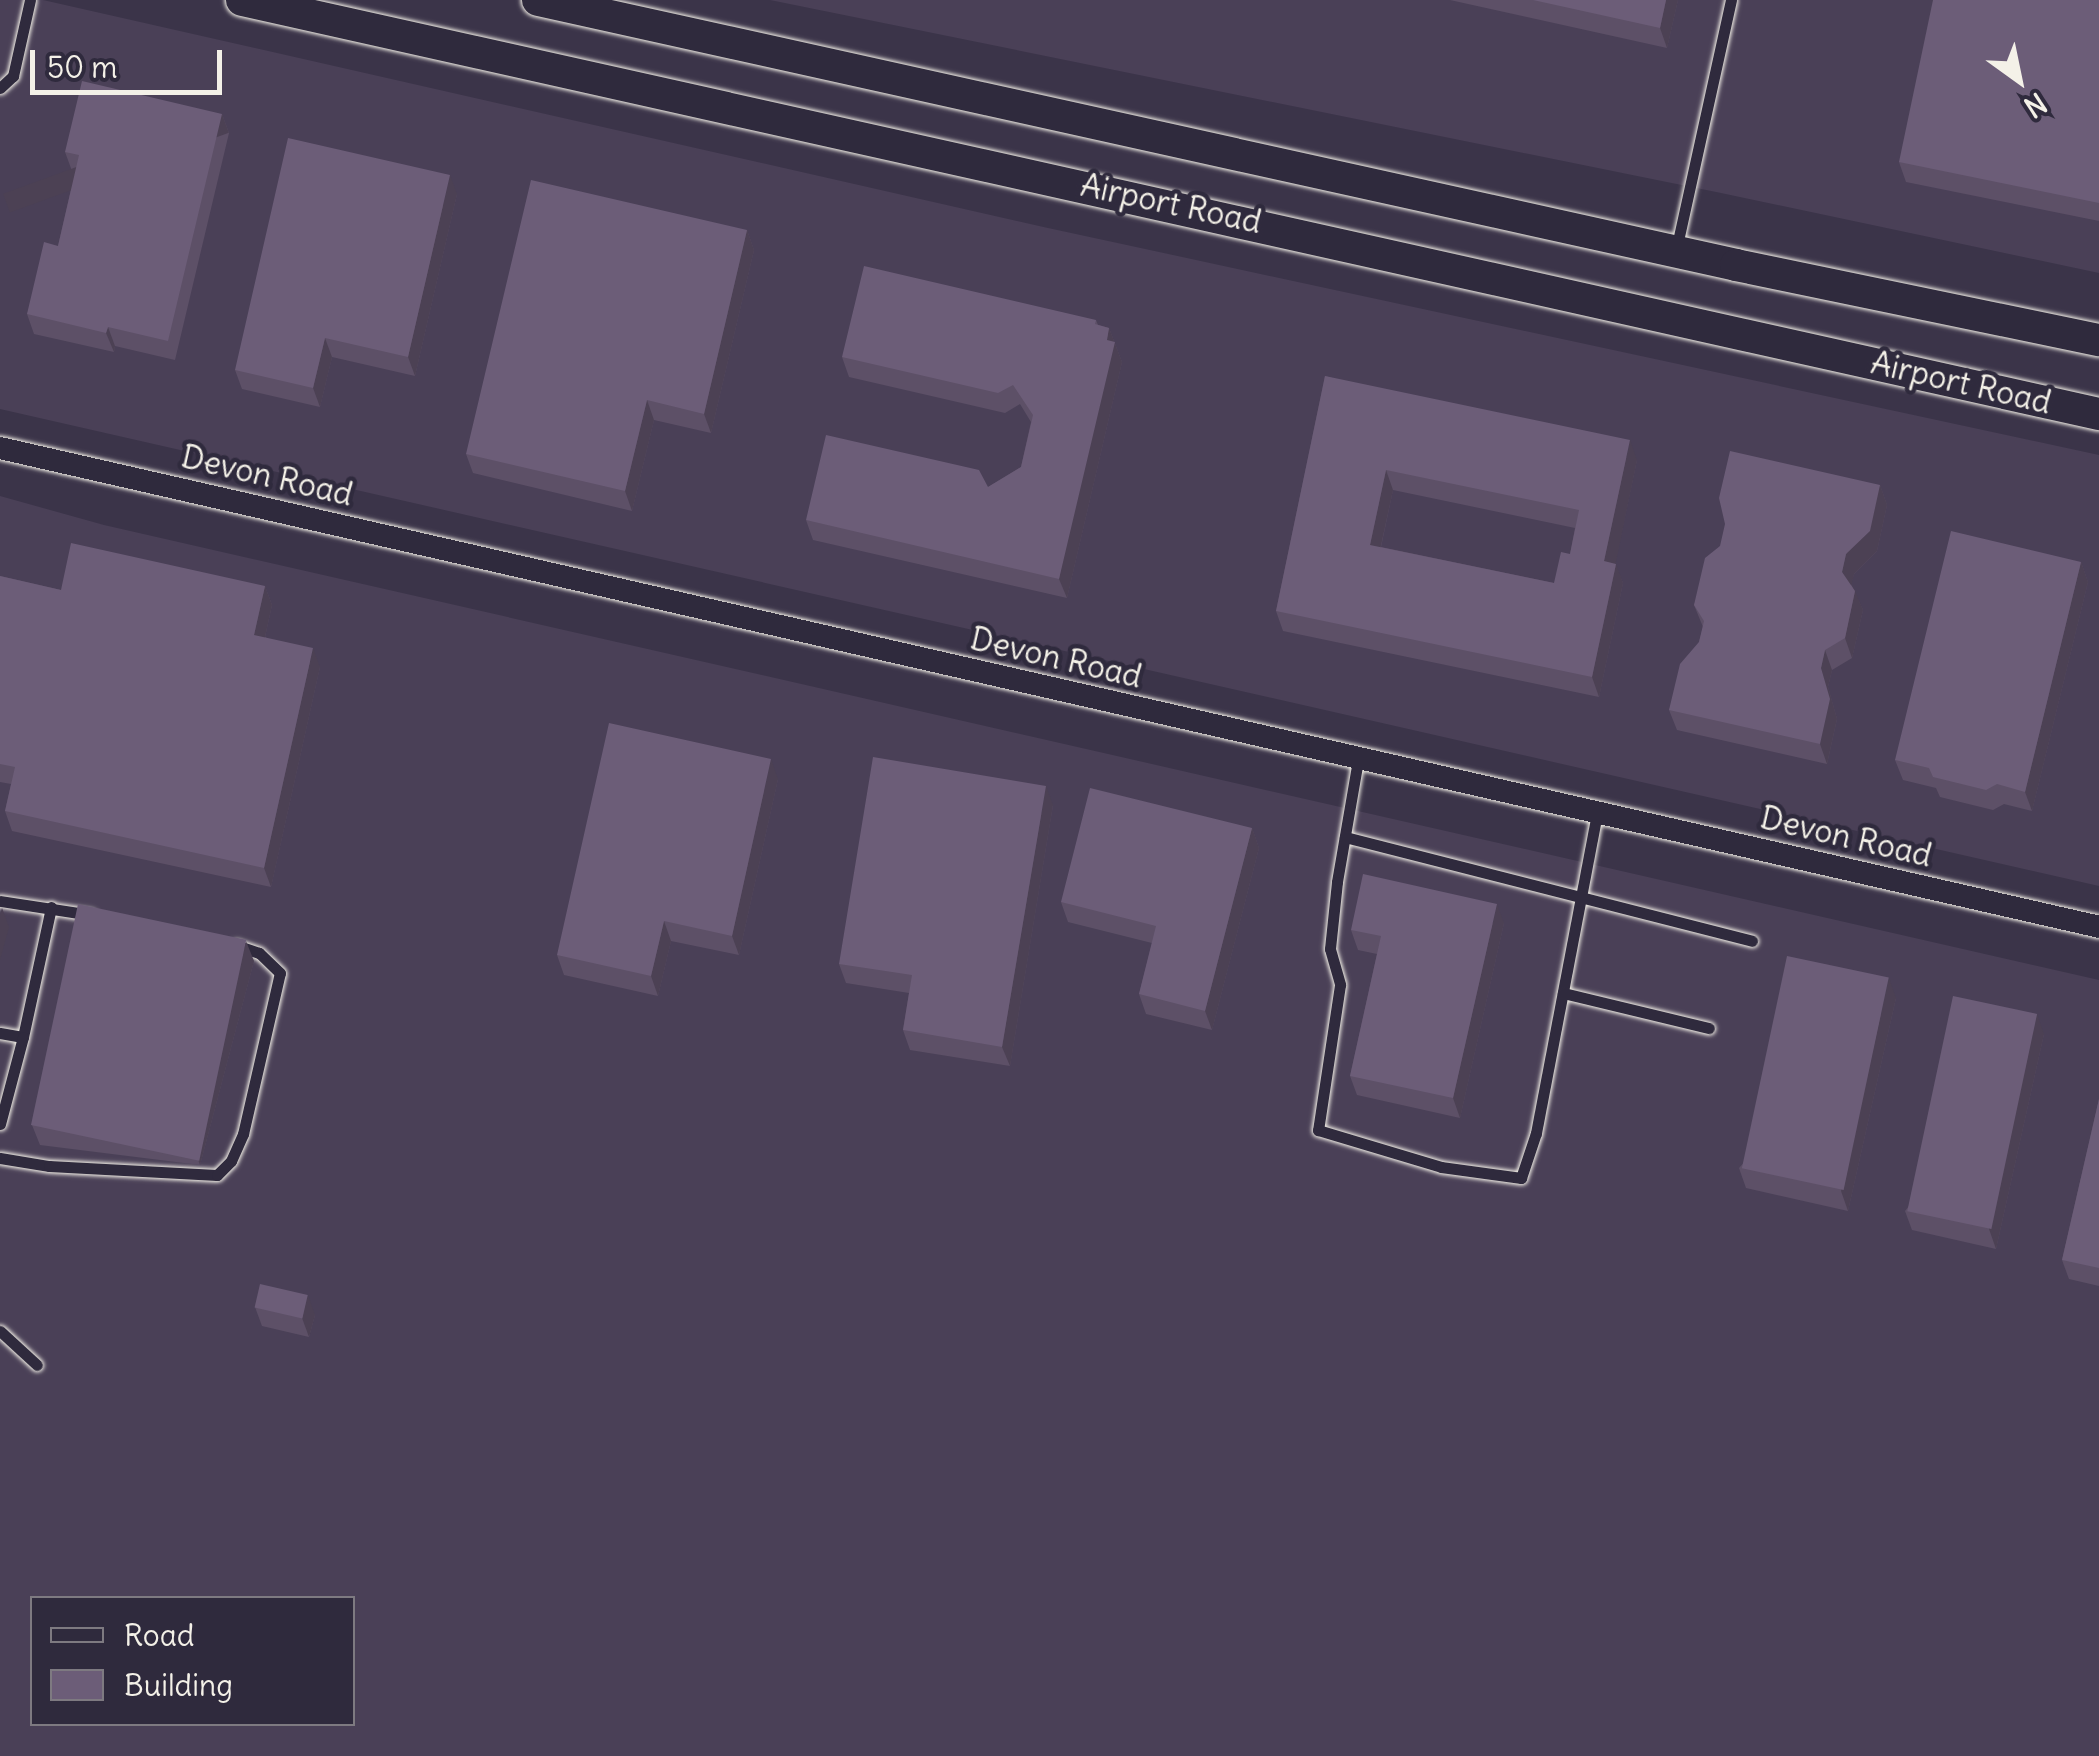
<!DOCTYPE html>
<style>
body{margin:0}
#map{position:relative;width:2099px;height:1756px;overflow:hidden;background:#3b3449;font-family:Delius,sans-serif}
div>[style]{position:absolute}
.built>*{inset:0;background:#4a4057}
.roads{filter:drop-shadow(0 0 2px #f4f1e8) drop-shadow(0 0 2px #f4f1e8)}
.lane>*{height:11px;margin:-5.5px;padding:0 5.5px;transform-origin:5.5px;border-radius:5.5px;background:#2f2a3d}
.street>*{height:22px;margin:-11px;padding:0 11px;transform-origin:11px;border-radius:11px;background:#2f2a3d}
.secondary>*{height:32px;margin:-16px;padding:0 16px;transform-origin:16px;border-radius:16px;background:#2f2a3d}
.wall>*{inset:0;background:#5d5067}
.shaded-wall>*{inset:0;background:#4c4154;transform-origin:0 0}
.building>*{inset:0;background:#6c5d78;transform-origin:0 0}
span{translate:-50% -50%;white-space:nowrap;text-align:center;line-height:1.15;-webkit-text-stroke:9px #2f2a3d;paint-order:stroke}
.street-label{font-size:32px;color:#f4f1e8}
.legend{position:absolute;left:30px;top:1596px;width:325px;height:130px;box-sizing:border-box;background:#2f2a3d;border:2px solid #7e7a81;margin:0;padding:12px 18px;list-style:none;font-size:30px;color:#f4f1e8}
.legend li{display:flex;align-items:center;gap:20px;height:50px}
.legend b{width:50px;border:2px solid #7e7a81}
.north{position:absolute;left:1969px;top:30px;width:100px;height:100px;-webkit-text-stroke:8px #2f2a3d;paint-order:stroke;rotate:147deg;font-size:28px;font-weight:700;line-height:40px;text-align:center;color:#f4f1e8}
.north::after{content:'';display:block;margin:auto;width:35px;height:45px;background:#f4f1e8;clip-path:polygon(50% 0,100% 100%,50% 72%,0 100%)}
.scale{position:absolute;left:30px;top:50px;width:192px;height:45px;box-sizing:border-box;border:5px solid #f4f1e8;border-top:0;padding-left:12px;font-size:30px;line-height:35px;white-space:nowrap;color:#f4f1e8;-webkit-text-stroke:8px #2f2a3d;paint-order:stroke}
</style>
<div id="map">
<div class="built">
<div style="clip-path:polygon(0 0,43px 0,1048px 228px,2099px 455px,2099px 886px,0 409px)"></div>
<div style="clip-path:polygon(770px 0,2099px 0,2099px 273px,1721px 193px)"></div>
<div style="clip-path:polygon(evenodd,0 496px,104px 525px,2099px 980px,2099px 1756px,0 1756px,0 496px,32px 1598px,352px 1598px,352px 1724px,32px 1724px,32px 1598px)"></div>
</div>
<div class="roads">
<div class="lane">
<div style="left:0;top:88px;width:18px;rotate:-43deg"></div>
<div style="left:13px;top:76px;width:78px;rotate:-77.4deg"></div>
<div style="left:1676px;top:250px;width:256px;rotate:-77.6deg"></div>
<div style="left:1358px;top:760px;width:124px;rotate:99.8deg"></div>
<div style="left:1337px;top:882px;width:67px;rotate:96deg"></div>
<div style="left:1330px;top:949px;width:37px;rotate:74deg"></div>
<div style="left:1340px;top:985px;width:147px;rotate:98.6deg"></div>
<div style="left:1318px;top:1130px;width:128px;rotate:16.7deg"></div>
<div style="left:1441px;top:1167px;width:81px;rotate:7.8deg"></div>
<div style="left:1521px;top:1178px;width:47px;rotate:-71.6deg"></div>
<div style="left:1536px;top:1133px;width:326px;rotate:-79.2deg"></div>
<div style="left:1345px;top:837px;width:420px;rotate:14.3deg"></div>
<div style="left:0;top:901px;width:92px;rotate:8.7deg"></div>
<div style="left:1563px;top:993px;width:150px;rotate:13.5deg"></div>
<div style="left:0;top:1033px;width:23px;rotate:10deg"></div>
<div style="left:23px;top:1037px;width:133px;rotate:-77.8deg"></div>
<div style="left:0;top:1124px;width:90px;rotate:-75.2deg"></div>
<div style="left:0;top:1158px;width:50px;rotate:9.3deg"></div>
<div style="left:49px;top:1166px;width:168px;rotate:3.1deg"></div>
<div style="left:217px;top:1175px;width:20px;rotate:-45deg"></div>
<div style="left:231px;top:1161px;width:30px;rotate:-66deg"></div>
<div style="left:243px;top:1134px;width:165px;rotate:-77.1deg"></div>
<div style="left:280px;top:973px;width:29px;rotate:-136deg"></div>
<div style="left:259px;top:953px;width:24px;rotate:-161deg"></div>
<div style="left:0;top:1331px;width:50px;rotate:42.6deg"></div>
</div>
<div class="street">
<div style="left:0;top:448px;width:2153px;rotate:12.85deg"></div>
</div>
<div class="secondary">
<div style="left:242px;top:0;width:1903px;rotate:12.57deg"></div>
<div style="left:538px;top:0;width:1227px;rotate:12.47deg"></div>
<div style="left:1736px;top:265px;width:371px;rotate:11.7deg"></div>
</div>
</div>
<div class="wall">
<div style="clip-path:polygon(1450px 0,1678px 0,1667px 48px)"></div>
<div style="clip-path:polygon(2099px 0,2099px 221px,1906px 182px,1899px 162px)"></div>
<div style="clip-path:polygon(222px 114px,229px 133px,175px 360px,115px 346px,114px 352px,34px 334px,27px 314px,58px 246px,75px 172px,72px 171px,65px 152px)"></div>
<div style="clip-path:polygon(457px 194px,415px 376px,332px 357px,320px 407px,242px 389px,235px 370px)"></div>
<div style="clip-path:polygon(747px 230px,754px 250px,711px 433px,654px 420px,632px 511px,473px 473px,466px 454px)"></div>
<div style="clip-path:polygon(1096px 320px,1098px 325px,1109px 328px,1122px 362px,1067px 598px,813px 540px,806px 520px,988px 487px,1021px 467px,1031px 422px,1020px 404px,1005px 413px,849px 377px,842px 357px)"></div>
<div style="clip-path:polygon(evenodd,1325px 376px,1637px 460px,1615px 564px,1623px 583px,1599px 697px,1283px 631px,1276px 611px,1325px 376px,1393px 490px,1575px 528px,1570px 554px,1554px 583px,1381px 547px,1393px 490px)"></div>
<div style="clip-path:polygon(1880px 485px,1887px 505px,1877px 551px,1854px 574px,1851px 584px,1863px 610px,1852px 658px,1832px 670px,1828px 687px,1837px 719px,1827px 764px,1677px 730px,1669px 710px,1699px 642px,1703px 627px,1694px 605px,1720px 546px)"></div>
<div style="clip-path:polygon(2081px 562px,2088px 582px,2032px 811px,2004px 804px,1993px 810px,1940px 797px,1936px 788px,1903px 780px,1895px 760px)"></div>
<div style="clip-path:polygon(0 576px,61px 590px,265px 586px,272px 605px,265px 637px,320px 667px,271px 887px,12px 831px,5px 811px,11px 784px,0 782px)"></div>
<div style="clip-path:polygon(778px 779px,739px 955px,671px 941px,658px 996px,564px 975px,557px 955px)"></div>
<div style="clip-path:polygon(1053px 805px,1010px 1066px,910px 1050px,903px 1030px,909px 993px,846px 983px,839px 964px)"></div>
<div style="clip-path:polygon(1252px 828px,1259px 848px,1212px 1030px,1146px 1014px,1139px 994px,1152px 943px,1068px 922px,1061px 902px)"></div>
<div style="clip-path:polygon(1504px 923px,1460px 1118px,1357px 1095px,1350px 1076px,1377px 954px,1358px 950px,1351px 930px)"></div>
<div style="clip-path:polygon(254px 961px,200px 1165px,40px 1145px,32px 1125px)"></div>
<div style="clip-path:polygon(1896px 998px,1848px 1211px,1746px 1188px,1739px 1168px)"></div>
<div style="clip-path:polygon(2044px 1034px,1996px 1249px,1912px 1230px,1905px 1211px)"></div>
<div style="clip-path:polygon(2099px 1099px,2099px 1286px,2069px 1279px,2062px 1260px)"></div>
<div style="clip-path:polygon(255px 1307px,315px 1315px,309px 1337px,262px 1326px)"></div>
</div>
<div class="shaded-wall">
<div style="clip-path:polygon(1666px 0,1678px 0,1667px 48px,1660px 28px)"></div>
<div style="left:222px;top:114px;width:20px;height:233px;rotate:70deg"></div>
<div style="clip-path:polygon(450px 175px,457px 194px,415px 376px,408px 357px)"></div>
<div style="clip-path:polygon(747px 230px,754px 250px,711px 433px,704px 414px)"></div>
<div style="clip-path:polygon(108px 327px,115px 346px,114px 352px,106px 333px)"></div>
<div style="clip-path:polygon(1109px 328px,1122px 362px,1067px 598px,1059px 579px)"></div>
<div style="clip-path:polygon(325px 338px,332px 357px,320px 407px,313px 388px)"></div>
<div style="clip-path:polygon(647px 400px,654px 420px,632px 511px,625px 491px)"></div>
<div style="clip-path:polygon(1630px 440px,1637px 460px,1612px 581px,1604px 561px)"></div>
<div style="clip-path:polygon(1386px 470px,1393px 490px,1377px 564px,1370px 545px)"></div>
<div style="clip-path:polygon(1880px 485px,1887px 505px,1877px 551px,1854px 574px,1850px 591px,1842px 572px,1846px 554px)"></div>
<div style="clip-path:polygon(2081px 562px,2088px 582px,2032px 811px,2025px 792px)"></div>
<div style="clip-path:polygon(1616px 564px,1623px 583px,1599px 697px,1592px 677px)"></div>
<div style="clip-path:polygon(265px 586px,272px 605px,261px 655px,254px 635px)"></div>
<div style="clip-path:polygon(1855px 591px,1863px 610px,1852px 658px,1845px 638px)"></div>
<div style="clip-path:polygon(313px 648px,320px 667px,271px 887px,264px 868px)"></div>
<div style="clip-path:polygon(1825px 650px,1832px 670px,1828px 687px,1837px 719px,1827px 764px,1820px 744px,1821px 668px)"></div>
<div style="clip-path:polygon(771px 759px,778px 779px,739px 955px,732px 936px)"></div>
<div style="clip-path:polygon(1046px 786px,1053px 805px,1010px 1066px,1002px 1047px)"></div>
<div style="clip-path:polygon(1252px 828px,1259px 848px,1212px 1030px,1205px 1011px)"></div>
<div style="clip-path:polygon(1497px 904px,1504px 923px,1460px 1118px,1453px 1098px)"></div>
<div style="clip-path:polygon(2px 908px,9px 927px,0 960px,0 915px)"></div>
<div style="clip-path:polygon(664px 921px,671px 941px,658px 996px,651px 976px)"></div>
<div style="clip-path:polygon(246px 941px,254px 961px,200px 1165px,193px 1145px)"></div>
<div style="clip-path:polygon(1889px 978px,1896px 998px,1848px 1211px,1841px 1191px)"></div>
<div style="clip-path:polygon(2037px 1014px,2044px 1034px,1996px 1249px,1989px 1229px)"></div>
<div style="clip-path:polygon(308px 1295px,315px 1315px,309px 1337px,302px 1318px)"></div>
</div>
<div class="building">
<div style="clip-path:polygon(1533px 0,1666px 0,1660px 28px)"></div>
<div style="clip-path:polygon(1933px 0,2099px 0,2099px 203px,1899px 162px)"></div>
<div style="clip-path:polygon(82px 81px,222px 114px,168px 341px,108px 327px,106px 333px,27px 314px,44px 242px,58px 246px,79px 155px,65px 152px)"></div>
<div style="clip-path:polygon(288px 138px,450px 175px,408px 357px,325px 338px,313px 388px,235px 370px)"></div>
<div style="clip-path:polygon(531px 180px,747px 230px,704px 414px,647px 400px,625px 491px,466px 454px)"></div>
<div style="clip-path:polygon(864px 266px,1096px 320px,1095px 324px,1109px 328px,1107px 340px,1115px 342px,1059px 579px,806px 520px,826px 435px,979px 470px,988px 487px,1021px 467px,1033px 415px,1013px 385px,998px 393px,842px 357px)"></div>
<div style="clip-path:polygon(evenodd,1325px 376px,1630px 440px,1604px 561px,1616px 564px,1592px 677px,1276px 611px,1325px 376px,1386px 470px,1579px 510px,1570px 554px,1561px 552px,1554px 583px,1370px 545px,1386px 470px)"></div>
<div style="clip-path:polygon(1730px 451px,1880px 485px,1870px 531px,1846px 554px,1842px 572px,1855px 591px,1845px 638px,1825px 650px,1821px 668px,1830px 699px,1820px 744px,1669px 710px,1680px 664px,1699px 642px,1704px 621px,1694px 605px,1705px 558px,1720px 546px,1725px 524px,1719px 498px)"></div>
<div style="clip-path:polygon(1951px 531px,2081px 562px,2025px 792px,1997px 784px,1986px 790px,1933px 777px,1929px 768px,1895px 760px)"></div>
<div style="clip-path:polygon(71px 543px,265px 586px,254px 635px,313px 648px,264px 868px,5px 811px,15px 767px,0 764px,0 576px,61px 590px)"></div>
<div style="clip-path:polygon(609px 723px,771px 759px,732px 936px,664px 921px,651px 976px,557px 955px)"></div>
<div style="clip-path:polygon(873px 757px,1046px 786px,1002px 1047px,903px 1030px,912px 975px,839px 964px)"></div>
<div style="clip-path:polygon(1090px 788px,1252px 828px,1205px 1011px,1139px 994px,1156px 926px,1061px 902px)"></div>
<div style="clip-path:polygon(1363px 874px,1497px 904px,1453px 1098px,1350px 1076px,1381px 936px,1351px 930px)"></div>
<div style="left:78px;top:904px;width:172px;height:226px;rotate:12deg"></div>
<div style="left:1787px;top:956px;width:104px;height:217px;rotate:12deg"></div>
<div style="left:1953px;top:996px;width:86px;height:220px;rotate:12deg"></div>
<div style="clip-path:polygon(2099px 1099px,2099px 1268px,2062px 1260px)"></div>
<div style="left:260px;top:1284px;width:49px;height:24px;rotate:13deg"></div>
</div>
<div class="street-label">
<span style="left:1171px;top:204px;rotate:12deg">Airport Road</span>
<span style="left:1961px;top:383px;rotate:13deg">Airport Road</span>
<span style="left:267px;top:476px;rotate:13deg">Devon Road</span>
<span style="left:1056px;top:658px;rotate:13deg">Devon Road</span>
<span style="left:1846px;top:837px;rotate:13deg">Devon Road</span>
</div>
<ul class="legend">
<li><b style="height:12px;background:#2f2a3d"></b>Road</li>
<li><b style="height:28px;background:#6c5d78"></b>Building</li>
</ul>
<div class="north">N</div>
<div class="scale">50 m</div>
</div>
